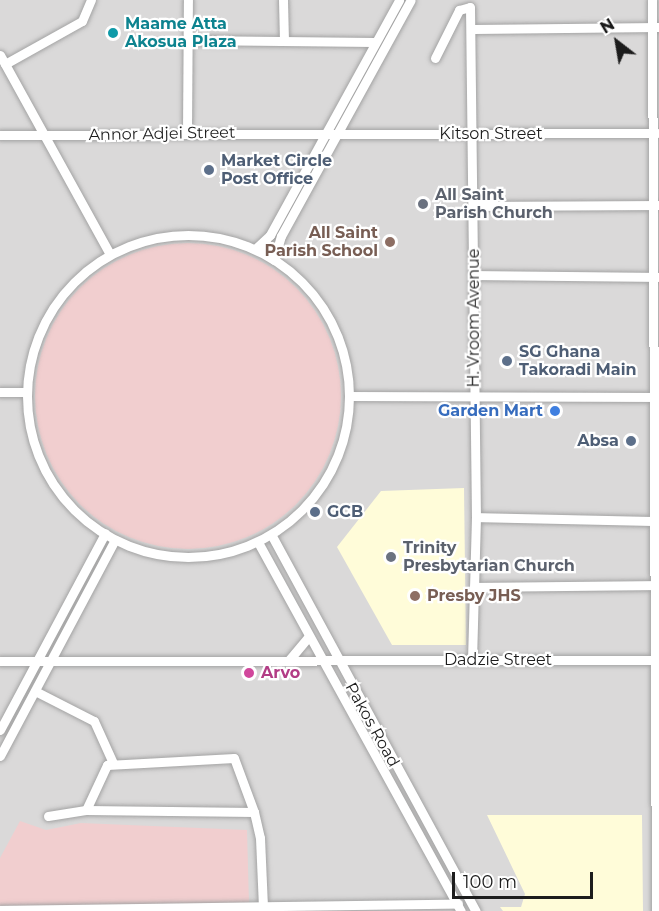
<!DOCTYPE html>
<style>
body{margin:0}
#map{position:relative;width:659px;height:911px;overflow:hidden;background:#eee9e1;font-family:Montserrat,sans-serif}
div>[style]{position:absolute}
.residential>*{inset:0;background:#dad9d9;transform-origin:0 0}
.commercial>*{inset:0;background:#f1cecf}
.round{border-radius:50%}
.education>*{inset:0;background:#fffcd9}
.roads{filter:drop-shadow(0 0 2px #a3a3a3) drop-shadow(0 0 2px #a3a3a3)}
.minor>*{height:9px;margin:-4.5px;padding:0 4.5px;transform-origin:4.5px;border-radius:4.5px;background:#fff}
.minor>.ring{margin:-4.5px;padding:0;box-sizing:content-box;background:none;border:9px solid #fff;border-radius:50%}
.dots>*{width:16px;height:16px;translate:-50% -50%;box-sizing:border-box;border:3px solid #fff;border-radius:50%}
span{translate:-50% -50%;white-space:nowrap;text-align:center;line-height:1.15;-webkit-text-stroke:4.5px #fff;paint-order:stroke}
.culture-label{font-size:16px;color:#0d838f;font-weight:700}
.left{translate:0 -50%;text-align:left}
.street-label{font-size:16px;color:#1c1c1c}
.service-label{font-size:16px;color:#4e5e75;font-weight:700}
.right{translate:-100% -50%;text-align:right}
.worship-label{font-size:16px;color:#5b616d;font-weight:700}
.education-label{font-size:16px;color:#785e54;font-weight:700}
.shop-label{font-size:16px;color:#366cbe;font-weight:700}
.hotel-label{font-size:16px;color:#b23c85;font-weight:700}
.north{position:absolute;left:587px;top:12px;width:60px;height:60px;-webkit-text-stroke:4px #fff;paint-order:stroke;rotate:329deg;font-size:16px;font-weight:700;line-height:24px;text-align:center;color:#1c1c1c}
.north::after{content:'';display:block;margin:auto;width:21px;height:27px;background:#1c1c1c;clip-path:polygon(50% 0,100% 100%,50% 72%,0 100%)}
.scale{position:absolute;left:452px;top:872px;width:141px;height:27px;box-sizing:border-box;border:3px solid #1c1c1c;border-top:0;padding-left:8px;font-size:18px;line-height:21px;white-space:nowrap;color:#1c1c1c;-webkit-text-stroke:4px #fff;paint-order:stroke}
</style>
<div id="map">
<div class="residential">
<div style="left:0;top:0;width:659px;height:911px"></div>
</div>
<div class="commercial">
<div class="round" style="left:35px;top:243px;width:306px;height:306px"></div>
<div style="clip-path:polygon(20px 821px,46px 830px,81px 823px,247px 830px,249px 904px,0 909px,0 858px)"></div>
</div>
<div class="education">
<div style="clip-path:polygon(464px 488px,466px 645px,392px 645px,337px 547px,381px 491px)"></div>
<div style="clip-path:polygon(487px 815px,642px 815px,643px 911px,503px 911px,500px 907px,521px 907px,525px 894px)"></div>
</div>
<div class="roads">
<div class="minor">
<div style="left:283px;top:0;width:40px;rotate:88.6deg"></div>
<div style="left:652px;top:0;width:911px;rotate:89.75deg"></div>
<div style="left:473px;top:29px;width:186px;rotate:-0.6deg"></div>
<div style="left:188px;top:40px;width:186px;rotate:0.6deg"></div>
<div style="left:0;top:55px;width:227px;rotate:61.1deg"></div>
<div style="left:435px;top:58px;width:54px;rotate:-63.4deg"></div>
<div style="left:459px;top:10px;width:11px;rotate:-15deg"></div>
<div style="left:470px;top:7px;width:510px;rotate:89.33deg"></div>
<div style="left:476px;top:517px;width:143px;rotate:91.6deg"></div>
<div style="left:5px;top:64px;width:88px;rotate:-29.2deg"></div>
<div style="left:82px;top:21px;width:23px;rotate:-67deg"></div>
<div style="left:187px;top:133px;width:133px;rotate:-89.6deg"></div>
<div style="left:0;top:135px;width:657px;rotate:-0.17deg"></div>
<div style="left:474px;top:206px;width:185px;rotate:-0.3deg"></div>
<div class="ring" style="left:27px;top:235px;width:313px;height:313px"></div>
<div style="left:255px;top:249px;width:21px;rotate:-43deg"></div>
<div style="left:270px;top:235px;width:268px;rotate:-61.2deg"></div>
<div style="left:274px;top:260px;width:25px;rotate:-74deg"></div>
<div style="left:281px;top:236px;width:269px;rotate:-61.2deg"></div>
<div style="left:474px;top:275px;width:185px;rotate:0.6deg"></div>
<div style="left:0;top:392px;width:26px"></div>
<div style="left:350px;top:396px;width:309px;rotate:0.2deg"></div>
<div style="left:476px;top:517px;width:183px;rotate:1.3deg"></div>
<div style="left:272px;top:536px;width:427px;rotate:61.5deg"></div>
<div style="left:259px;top:544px;width:419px;rotate:61.2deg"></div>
<div style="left:474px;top:587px;width:185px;rotate:-0.6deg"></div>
<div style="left:289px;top:660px;width:31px;rotate:-50deg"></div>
<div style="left:0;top:661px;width:659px;rotate:-0.09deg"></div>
<div style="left:35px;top:691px;width:66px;rotate:27deg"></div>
<div style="left:94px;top:721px;width:46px;rotate:65.7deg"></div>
<div style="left:0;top:730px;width:223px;rotate:-61.9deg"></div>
<div style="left:0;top:756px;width:245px;rotate:-62deg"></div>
<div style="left:254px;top:812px;width:168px;rotate:-179.3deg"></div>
<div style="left:86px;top:810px;width:50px;rotate:-65deg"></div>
<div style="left:107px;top:765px;width:127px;rotate:-3.2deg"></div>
<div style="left:234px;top:758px;width:58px;rotate:69.7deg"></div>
<div style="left:254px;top:812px;width:27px;rotate:77deg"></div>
<div style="left:260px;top:838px;width:70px;rotate:87.5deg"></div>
<div style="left:48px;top:816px;width:38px;rotate:-9deg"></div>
<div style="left:0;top:910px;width:458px;rotate:-0.8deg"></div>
</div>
</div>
<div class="dots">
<div style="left:113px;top:33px;background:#0f9aa8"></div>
<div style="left:209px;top:170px;background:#5c6f8a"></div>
<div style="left:423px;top:204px;background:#6b7280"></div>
<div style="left:390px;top:242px;background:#8d6e63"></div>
<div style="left:507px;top:361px;background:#5c6f8a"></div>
<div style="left:555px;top:411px;background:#3f7fe0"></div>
<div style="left:631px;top:441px;background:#5c6f8a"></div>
<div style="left:315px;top:512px;background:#5c6f8a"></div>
<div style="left:391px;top:557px;background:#6b7280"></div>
<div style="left:415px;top:596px;background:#8d6e63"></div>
<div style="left:249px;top:673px;background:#d1479c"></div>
</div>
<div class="culture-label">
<span class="left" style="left:125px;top:33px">Maame Atta<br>Akosua Plaza</span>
</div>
<div class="street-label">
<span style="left:162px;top:134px;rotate:-1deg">Annor Adjei Street</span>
<span style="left:491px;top:134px">Kitson Street</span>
<span style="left:474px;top:318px;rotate:-90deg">H. Vroom Avenue</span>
<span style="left:498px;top:660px">Dadzie Street</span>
<span style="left:372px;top:725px;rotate:61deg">Pakos Road</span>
</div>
<div class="service-label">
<span class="left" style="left:221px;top:170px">Market Circle<br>Post Office</span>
<span class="left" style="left:519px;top:361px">SG Ghana<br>Takoradi Main</span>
<span class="right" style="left:619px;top:441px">Absa</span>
<span class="left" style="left:327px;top:512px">GCB</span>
</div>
<div class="worship-label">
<span class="left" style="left:435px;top:204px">All Saint<br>Parish Church</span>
<span class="left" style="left:403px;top:557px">Trinity<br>Presbytarian Church</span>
</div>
<div class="education-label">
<span class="right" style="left:378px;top:242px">All Saint<br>Parish School</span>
<span class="left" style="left:427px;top:596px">Presby JHS</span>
</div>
<div class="shop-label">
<span class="right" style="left:543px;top:411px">Garden Mart</span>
</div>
<div class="hotel-label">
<span class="left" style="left:261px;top:673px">Arvo</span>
</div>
<div class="north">N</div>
<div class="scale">100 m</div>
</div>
